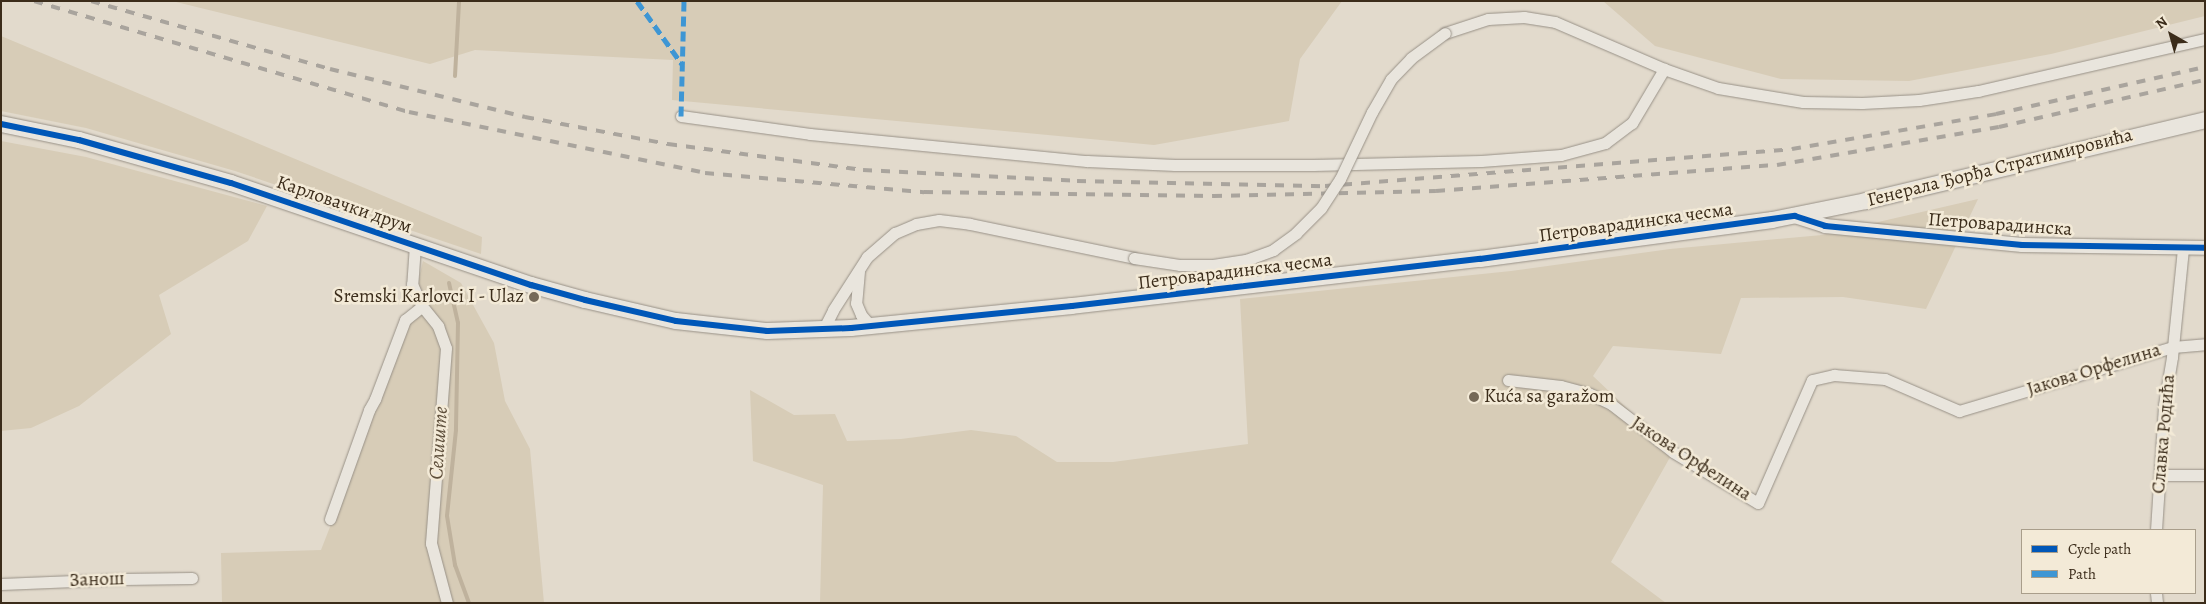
<!DOCTYPE html>
<meta charset="utf-8">
<style>
body{margin:0}
#map{position:relative;width:2206px;height:604px;overflow:hidden;background:#e2dacc;font-family:Alegreya,serif}
div>[style]{position:absolute}
.green>*{inset:0;background:#d7ccb7}
.stream>*{height:4px;margin:-2px;padding:0 2px;transform-origin:2px;border-radius:2px;background:#bfb29d}
.roads{filter:drop-shadow(0 0 1px #989187) drop-shadow(0 0 1px #989187)}
.minor>*{height:11px;margin:-5.5px;padding:0 5.5px;transform-origin:5.5px;border-radius:5.5px;background:#e9e5dd}
.tertiary>*{height:14px;margin:-7px;padding:0 7px;transform-origin:7px;border-radius:7px;background:#e9e5dd}
.secondary>*{height:16px;margin:-8px;padding:0 8px;transform-origin:8px;border-radius:8px;background:#e9e5dd}
.rail>*{height:4px;margin-top:-2px;transform-origin:0;background:repeating-linear-gradient(90deg,#a9a49d 0 9px,transparent 0 18px)}
.bridges{filter:drop-shadow(0 0 1px #989187) drop-shadow(0 0 1px #989187)}
.minor-bridge>*{height:11px;margin:-5.5px;padding:0 5.5px;transform-origin:5.5px;border-radius:5.5px;background:#e9e5dd}
.quiet>*{height:5px;margin-top:-2.5px;transform-origin:0;background:repeating-linear-gradient(90deg,#3e96d4 0 10px,transparent 0 15px)}
.cycleway>*{height:6px;margin:-3px;padding:0 3px;transform-origin:3px;border-radius:3px;background:#0057b8}
.dots>*{width:14px;height:14px;translate:-50% -50%;box-sizing:border-box;border:2px solid #f3ead7;border-radius:50%}
span{translate:-50% -50%;white-space:nowrap;text-align:center;line-height:1.15;-webkit-text-stroke:5px #f3ead7;paint-order:stroke}
.street-label{font-size:19px;color:#3b2c1a}
.poi-label{font-size:19px;color:#3b2c1a}
.right{translate:-100% -50%;text-align:right}
.left{translate:0 -50%;text-align:left}
.water-label{font-size:20px;color:#5e4f3b;font-style:italic}
.frame{position:absolute;inset:0;border:2px solid #3b2c1a;pointer-events:none}
.legend{position:absolute;left:2021px;top:529px;width:175px;height:65px;box-sizing:border-box;background:#f3ead7;border:1px solid #a99e8b;margin:0;padding:6px 9px;list-style:none;font-size:15px;color:#3b2c1a}
.legend li{display:flex;align-items:center;gap:10px;height:25px}
.legend b{width:25px;border:1px solid #a99e8b}
.north{position:absolute;left:2146px;top:10px;width:50px;height:50px;-webkit-text-stroke:4px #f3ead7;paint-order:stroke;rotate:322deg;font-size:14px;font-weight:700;line-height:20px;text-align:center;color:#3b2c1a}
.north::after{content:'';display:block;margin:auto;width:18px;height:22px;background:#3b2c1a;clip-path:polygon(50% 0,100% 100%,50% 72%,0 100%)}
</style>
<div id="map">
<div class="green">
<div style="clip-path:polygon(172px 1px,1342px 1px,1300px 59px,1289px 121px,1154px 145px,672px 100px,673px 60px,475px 50px,430px 64px)"></div>
<div style="clip-path:polygon(1603px 1px,2205px 1px,2205px 16px,2051px 54px,1909px 81px,1781px 79px,1655px 46px)"></div>
<div style="clip-path:polygon(1px 36px,482px 237px,481px 254px,235px 171px,86px 128px,1px 111px)"></div>
<div style="clip-path:polygon(1px 141px,86px 157px,267px 206px,248px 241px,159px 295px,171px 334px,79px 406px,31px 428px,1px 431px)"></div>
<div style="clip-path:polygon(1978px 199px,1926px 309px,1843px 297px,1741px 298px,1721px 354px,1613px 346px,1593px 376px,1673px 452px,1611px 562px,1666px 603px,820px 603px,823px 485px,753px 461px,750px 390px,794px 415px,835px 414px,847px 441px,901px 439px,971px 430px,1016px 436px,1057px 462px,1113px 462px,1248px 444px,1240px 299px,1511px 271px,1670px 249px,1822px 235px)"></div>
<div style="clip-path:polygon(423px 261px,461px 283px,494px 343px,505px 401px,530px 449px,544px 603px,222px 603px,221px 553px,321px 550px,395px 360px,412px 308px)"></div>
</div>
<div class="stream">
<div style="left:455px;top:76px;width:75px;rotate:-86.9deg"></div>
<div style="left:449px;top:283px;width:41px;rotate:77.3deg"></div>
<div style="left:458px;top:323px;width:107px;rotate:91.1deg"></div>
<div style="left:456px;top:430px;width:86px;rotate:96deg"></div>
<div style="left:447px;top:516px;width:50px;rotate:80.7deg"></div>
<div style="left:455px;top:565px;width:40px;rotate:69.8deg"></div>
</div>
<div class="roads">
<div class="minor">
<div style="left:1445px;top:33px;width:45px;rotate:-18deg"></div>
<div style="left:1488px;top:19px;width:36px;rotate:-3deg"></div>
<div style="left:1524px;top:17px;width:31px;rotate:9deg"></div>
<div style="left:1555px;top:22px;width:119px;rotate:23.3deg"></div>
<div style="left:1664px;top:69px;width:57px;rotate:19.4deg"></div>
<div style="left:1718px;top:88px;width:86px;rotate:9.4deg"></div>
<div style="left:1803px;top:102px;width:59px;rotate:1deg"></div>
<div style="left:1862px;top:103px;width:57px;rotate:-3deg"></div>
<div style="left:1919px;top:100px;width:60px;rotate:-8.7deg"></div>
<div style="left:1978px;top:91px;width:233px;rotate:-12.9deg"></div>
<div style="left:681px;top:116px;width:130px;rotate:7.9deg"></div>
<div style="left:810px;top:134px;width:278px;rotate:5.6deg"></div>
<div style="left:1087px;top:161px;width:88px;rotate:2.6deg"></div>
<div style="left:1175px;top:165px;width:138px"></div>
<div style="left:1313px;top:165px;width:168px;rotate:-1.4deg"></div>
<div style="left:1481px;top:161px;width:80px;rotate:-4.3deg"></div>
<div style="left:1561px;top:155px;width:46px;rotate:-15.3deg"></div>
<div style="left:1605px;top:143px;width:34px;rotate:-37deg"></div>
<div style="left:1632px;top:123px;width:63px;rotate:-59.3deg"></div>
<div style="left:415px;top:245px;width:39px;rotate:94deg"></div>
<div style="left:412px;top:284px;width:24px;rotate:66deg"></div>
<div style="left:422px;top:306px;width:26px;rotate:51deg"></div>
<div style="left:438px;top:326px;width:23px;rotate:70deg"></div>
<div style="left:446px;top:348px;width:196px;rotate:94.4deg"></div>
<div style="left:431px;top:543px;width:62px;rotate:75.1deg"></div>
<div style="left:859px;top:271px;width:32px;rotate:95deg"></div>
<div style="left:856px;top:303px;width:13px;rotate:67deg"></div>
<div style="left:861px;top:315px;width:13px;rotate:48deg"></div>
<div style="left:823px;top:330px;width:22px;rotate:-63deg"></div>
<div style="left:833px;top:310px;width:63px;rotate:-57.3deg"></div>
<div style="left:867px;top:257px;width:37px;rotate:-41deg"></div>
<div style="left:895px;top:233px;width:23px;rotate:-23deg"></div>
<div style="left:916px;top:224px;width:23px;rotate:-10deg"></div>
<div style="left:939px;top:220px;width:31px;rotate:7deg"></div>
<div style="left:970px;top:224px;width:167px;rotate:11.7deg"></div>
<div style="left:1508px;top:380px;width:53px;rotate:6.5deg"></div>
<div style="left:1561px;top:386px;width:30px;rotate:15deg"></div>
<div style="left:1590px;top:394px;width:23px;rotate:25deg"></div>
<div style="left:1611px;top:404px;width:78px;rotate:37.7deg"></div>
<div style="left:1673px;top:452px;width:99px;rotate:31deg"></div>
<div style="left:1758px;top:503px;width:134px;rotate:-66.3deg"></div>
<div style="left:1812px;top:380px;width:23px;rotate:-13deg"></div>
<div style="left:1834px;top:375px;width:51px;rotate:4.5deg"></div>
<div style="left:1885px;top:379px;width:81px;rotate:23.4deg"></div>
<div style="left:1959px;top:411px;width:223px;rotate:-16.7deg"></div>
<div style="left:2173px;top:347px;width:32px;rotate:-5deg"></div>
<div style="left:2160px;top:475px;width:45px"></div>
<div style="left:330px;top:519px;width:116px;rotate:-70.3deg"></div>
<div style="left:369px;top:410px;width:13px;rotate:-61deg"></div>
<div style="left:375px;top:399px;width:85px;rotate:-69.2deg"></div>
<div style="left:405px;top:320px;width:22px;rotate:-39deg"></div>
<div style="left:2156px;top:530px;width:125px;rotate:-86.3deg"></div>
<div style="left:2164px;top:405px;width:49px;rotate:-80.5deg"></div>
<div style="left:2172px;top:357px;width:110px;rotate:-84.2deg"></div>
<div style="left:1px;top:584px;width:122px;rotate:-2.3deg"></div>
<div style="left:123px;top:579px;width:69px;rotate:-0.8deg"></div>
<div style="left:2156px;top:593px;width:10px;rotate:84deg"></div>
</div>
<div class="tertiary">
<div style="left:1795px;top:216px;width:32px;rotate:18deg"></div>
<div style="left:1825px;top:226px;width:198px;rotate:5.5deg"></div>
<div style="left:2022px;top:245px;width:183px;rotate:0.9deg"></div>
</div>
<div class="secondary">
<div style="left:1px;top:124px;width:80px;rotate:11.6deg"></div>
<div style="left:79px;top:140px;width:158px;rotate:15.8deg"></div>
<div style="left:231px;top:183px;width:317px;rotate:18.8deg"></div>
<div style="left:531px;top:285px;width:56px;rotate:15.5deg"></div>
<div style="left:585px;top:300px;width:93px;rotate:13deg"></div>
<div style="left:676px;top:321px;width:92px;rotate:6.3deg"></div>
<div style="left:767px;top:331px;width:84px;rotate:-2deg"></div>
<div style="left:851px;top:328px;width:222px;rotate:-5.7deg"></div>
<div style="left:1072px;top:306px;width:411px;rotate:-6.6deg"></div>
<div style="left:1480px;top:259px;width:295px;rotate:-7.6deg"></div>
<div style="left:1772px;top:220px;width:96px;rotate:-11.4deg"></div>
<div style="left:1866px;top:201px;width:349px;rotate:-13.4deg"></div>
</div>
</div>
<div class="rail">
<div style="left:34px;top:1px;width:391px;rotate:16.5deg"></div>
<div style="left:409px;top:112px;width:302px;rotate:11.6deg"></div>
<div style="left:705px;top:173px;width:220px;rotate:5deg"></div>
<div style="left:924px;top:192px;width:289px;rotate:0.8deg"></div>
<div style="left:1213px;top:196px;width:223px;rotate:-1.3deg"></div>
<div style="left:1436px;top:191px;width:342px;rotate:-4.4deg"></div>
<div style="left:1777px;top:165px;width:225px;rotate:-9.7deg"></div>
<div style="left:1999px;top:127px;width:211px;rotate:-12.9deg"></div>
<div style="left:91px;top:1px;width:248px;rotate:15.9deg"></div>
<div style="left:330px;top:69px;width:201px;rotate:13.8deg"></div>
<div style="left:525px;top:117px;width:146px;rotate:10.7deg"></div>
<div style="left:668px;top:144px;width:197px;rotate:7.6deg"></div>
<div style="left:863px;top:170px;width:214px;rotate:2.9deg"></div>
<div style="left:1077px;top:181px;width:248px;rotate:1.2deg"></div>
<div style="left:1325px;top:186px;width:468px;rotate:-4.5deg"></div>
<div style="left:1792px;top:149px;width:207px;rotate:-9.7deg"></div>
<div style="left:1996px;top:114px;width:214px;rotate:-12.7deg"></div>
</div>
<div class="bridges">
<div class="minor-bridge">
<div style="left:1134px;top:258px;width:47px;rotate:8.7deg"></div>
<div style="left:1180px;top:265px;width:33px"></div>
<div style="left:1213px;top:265px;width:33px;rotate:-9deg"></div>
<div style="left:1246px;top:260px;width:29px;rotate:-20deg"></div>
<div style="left:1273px;top:250px;width:29px;rotate:-36deg"></div>
<div style="left:1296px;top:233px;width:35px;rotate:-45deg"></div>
<div style="left:1321px;top:208px;width:35px;rotate:-57deg"></div>
<div style="left:1340px;top:179px;width:74px;rotate:-64.5deg"></div>
<div style="left:1372px;top:112px;width:38px;rotate:-60deg"></div>
<div style="left:1391px;top:79px;width:29px;rotate:-46deg"></div>
<div style="left:1411px;top:58px;width:42px;rotate:-36.3deg"></div>
</div>
</div>
<div class="quiet">
<div style="left:637px;top:1px;width:77px;rotate:54.5deg"></div>
<div style="left:681px;top:116px;width:115px;rotate:-88.5deg"></div>
</div>
<div class="cycleway">
<div style="left:1px;top:124px;width:80px;rotate:11.6deg"></div>
<div style="left:79px;top:140px;width:158px;rotate:15.8deg"></div>
<div style="left:231px;top:183px;width:317px;rotate:18.8deg"></div>
<div style="left:531px;top:285px;width:56px;rotate:15.5deg"></div>
<div style="left:585px;top:300px;width:93px;rotate:13deg"></div>
<div style="left:676px;top:321px;width:92px;rotate:6.3deg"></div>
<div style="left:767px;top:331px;width:84px;rotate:-2deg"></div>
<div style="left:851px;top:328px;width:222px;rotate:-5.7deg"></div>
<div style="left:1072px;top:306px;width:411px;rotate:-6.6deg"></div>
<div style="left:1480px;top:259px;width:318px;rotate:-7.8deg"></div>
<div style="left:1795px;top:216px;width:32px;rotate:18deg"></div>
<div style="left:1825px;top:226px;width:198px;rotate:5.5deg"></div>
<div style="left:2022px;top:245px;width:183px;rotate:0.9deg"></div>
</div>
<div class="dots">
<div style="left:534px;top:297px;background:#756958"></div>
<div style="left:1474px;top:397px;background:#756958"></div>
</div>
<div class="street-label">
<span style="left:2000px;top:168px;rotate:-14deg">Генерала Ђорђа Стратимировића</span>
<span style="left:344px;top:205px;rotate:19deg">Карловачки друм</span>
<span style="left:1636px;top:223px;rotate:-8deg">Петроварадинска чесма</span>
<span style="left:2000px;top:225px;rotate:4deg">Петроварадинска</span>
<span style="left:1235px;top:272px;rotate:-7deg">Петроварадинска чесма</span>
<span style="left:2094px;top:370px;rotate:-17deg">Јакова Орфелина</span>
<span style="left:2164px;top:434px;rotate:-85deg">Славка Родића</span>
<span style="left:1691px;top:459px;rotate:33deg">Јакова Орфелина</span>
<span style="left:97px;top:580px;rotate:-2deg">Занош</span>
</div>
<div class="poi-label">
<span class="right" style="left:524px;top:297px">Sremski Karlovci I - Ulaz</span>
<span class="left" style="left:1484px;top:397px">Kuća sa garažom</span>
</div>
<div class="water-label">
<span style="left:438px;top:443px;rotate:-86deg">Селиште</span>
</div>
<div class="frame"></div>
<ul class="legend">
<li><b style="height:6px;background:#0057b8"></b>Cycle path</li>
<li><b style="height:6px;background:#3e96d4"></b>Path</li>
</ul>
<div class="north">N</div>
</div>
